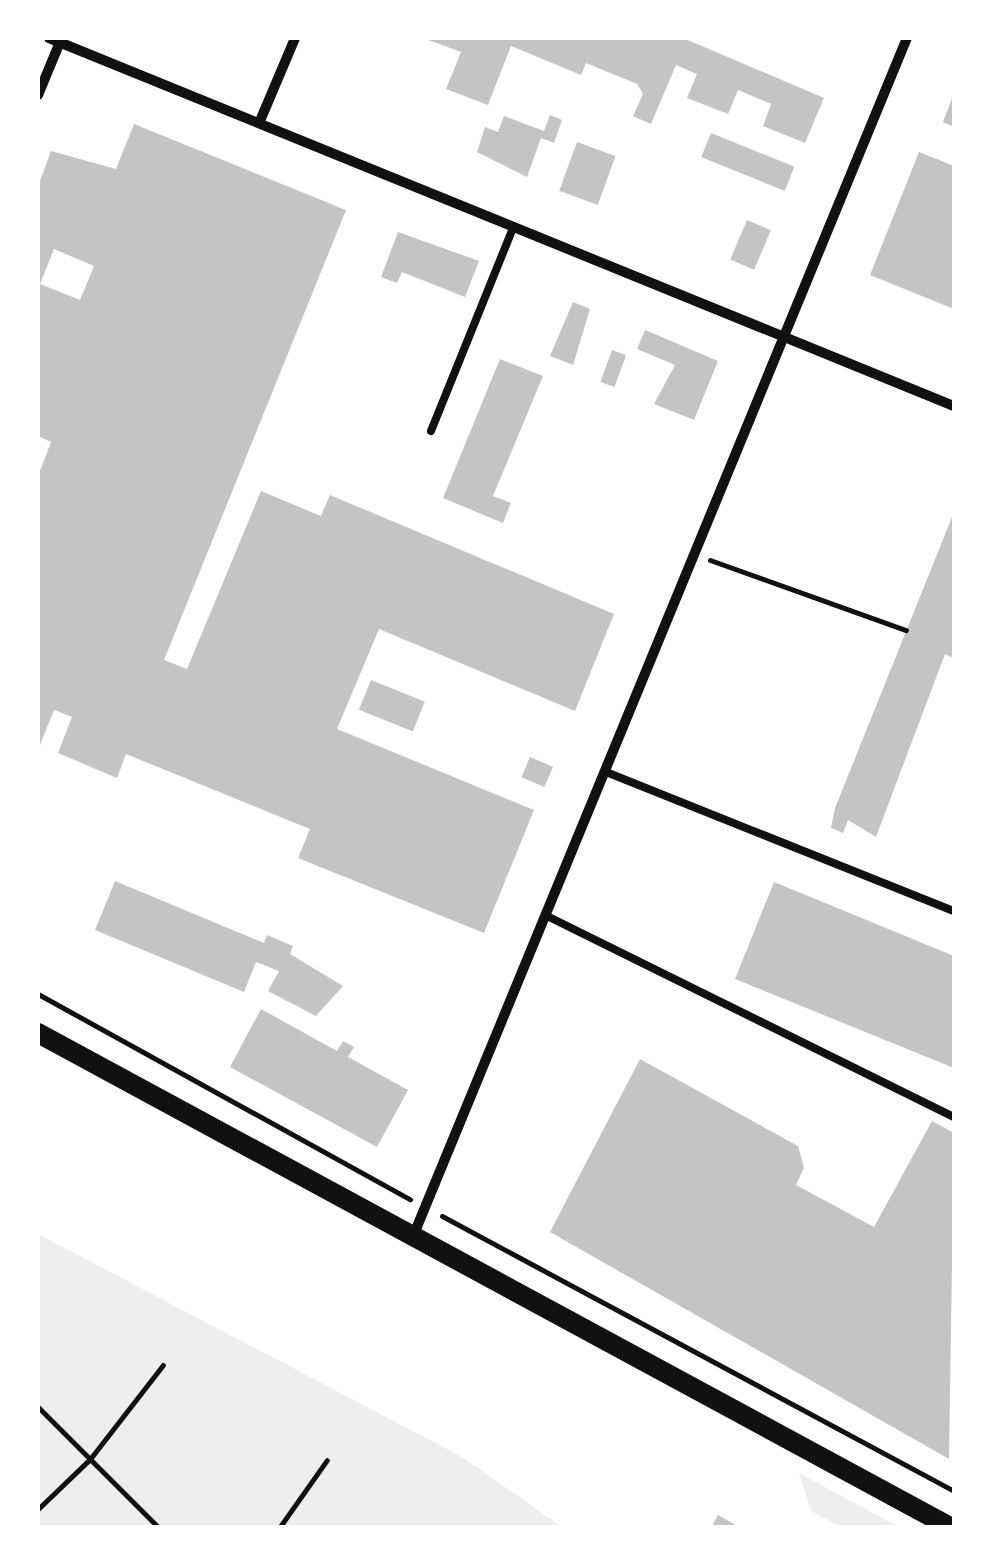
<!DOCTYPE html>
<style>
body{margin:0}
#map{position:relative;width:992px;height:1565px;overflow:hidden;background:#fff;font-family:"DejaVu Sans",sans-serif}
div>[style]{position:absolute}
.green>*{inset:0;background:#eee}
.building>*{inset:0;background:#c4c4c4;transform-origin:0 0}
.path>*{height:5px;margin:-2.5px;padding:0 2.5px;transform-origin:2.5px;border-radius:2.5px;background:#111}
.service>*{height:8px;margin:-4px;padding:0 4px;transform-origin:4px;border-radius:4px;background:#111}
.minor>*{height:10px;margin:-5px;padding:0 5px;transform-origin:5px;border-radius:5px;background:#111}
.secondary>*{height:20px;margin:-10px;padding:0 10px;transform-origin:10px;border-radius:10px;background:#111}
span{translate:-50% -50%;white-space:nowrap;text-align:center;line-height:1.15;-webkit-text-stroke:8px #fff;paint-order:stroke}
.frame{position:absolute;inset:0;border:40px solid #fff;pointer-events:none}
</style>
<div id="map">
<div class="green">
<div style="clip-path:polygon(38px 1234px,462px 1457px,562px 1527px,38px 1527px)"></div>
<div style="clip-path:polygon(799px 1473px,899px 1527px,841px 1527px,811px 1511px)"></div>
</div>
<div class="building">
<div style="clip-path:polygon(423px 38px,683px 38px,824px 98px,805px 143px,763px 126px,771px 104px,738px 90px,728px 114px,687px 98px,697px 74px,676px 65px,651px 124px,633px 116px,643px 94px,637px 84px,586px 63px,581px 75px,511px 46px,488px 105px,446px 89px,461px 52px)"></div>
<div style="clip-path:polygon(954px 93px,954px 127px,943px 122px)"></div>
<div style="clip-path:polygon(550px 115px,562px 120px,554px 143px,541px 138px,527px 177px,477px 152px,485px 127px,498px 132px,504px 116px,544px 131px)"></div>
<div style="clip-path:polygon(evenodd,134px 124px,346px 210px,164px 660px,187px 669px,261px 491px,321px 516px,330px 495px,614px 614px,575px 711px,379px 629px,337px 729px,534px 810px,484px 933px,298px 858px,310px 829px,126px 754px,117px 778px,58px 753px,72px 717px,54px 710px,38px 750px,38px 476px,51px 442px,38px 436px,38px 186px,51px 151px,116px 169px,134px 124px,54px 249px,94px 266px,80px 300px,40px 284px,54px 249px)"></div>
<div style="left:711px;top:133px;width:90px;height:26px;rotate:22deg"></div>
<div style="left:577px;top:142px;width:41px;height:52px;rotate:20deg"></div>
<div style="clip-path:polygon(919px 152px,954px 166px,954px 309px,870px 275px)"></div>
<div style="left:747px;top:220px;width:26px;height:43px;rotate:23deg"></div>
<div style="clip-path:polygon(398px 232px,479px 261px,465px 297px,402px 272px,397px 283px,381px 277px)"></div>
<div style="clip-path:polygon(573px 302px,590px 309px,573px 365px,550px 356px)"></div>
<div style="clip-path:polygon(645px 330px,718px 361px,694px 420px,654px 404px,675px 365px,637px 349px)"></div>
<div style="left:612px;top:350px;width:15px;height:34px;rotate:20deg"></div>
<div style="clip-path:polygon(500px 359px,543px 376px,493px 496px,511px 503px,503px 523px,443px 498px)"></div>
<div style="clip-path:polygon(954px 512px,954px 658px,945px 654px,876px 837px,848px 820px,843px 833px,831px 828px,835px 808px)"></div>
<div style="left:371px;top:680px;width:58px;height:32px;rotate:22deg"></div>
<div style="left:530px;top:757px;width:25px;height:22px;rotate:23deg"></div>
<div style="clip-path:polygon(115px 881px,264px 943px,267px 935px,293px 946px,290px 954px,343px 986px,316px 1016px,268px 991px,279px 971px,256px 962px,244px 992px,95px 930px)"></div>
<div style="clip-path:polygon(774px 882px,954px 956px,954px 1068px,735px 979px)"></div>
<div style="clip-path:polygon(261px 1009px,337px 1051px,343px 1041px,354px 1047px,348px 1057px,408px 1090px,377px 1147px,230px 1067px)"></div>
<div style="clip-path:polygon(640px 1059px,798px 1146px,804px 1168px,796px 1185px,874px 1227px,932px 1121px,954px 1133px,949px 1459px,550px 1232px)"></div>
<div style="clip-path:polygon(718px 1515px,741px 1528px,711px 1528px)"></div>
</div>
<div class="path">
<div style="left:710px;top:560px;width:208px;rotate:19.7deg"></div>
<div style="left:38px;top:994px;width:425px;rotate:28.9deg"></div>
<div style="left:442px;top:1216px;width:581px;rotate:28.24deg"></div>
<div style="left:38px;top:1407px;width:171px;rotate:45deg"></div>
<div style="left:38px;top:1509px;width:72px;rotate:-43.9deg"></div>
<div style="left:90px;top:1459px;width:119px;rotate:-52.2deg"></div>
<div style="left:279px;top:1528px;width:83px;rotate:-54.8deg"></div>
</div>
<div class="service">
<div style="left:431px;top:431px;width:221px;rotate:-68deg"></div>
<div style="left:606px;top:772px;width:375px;rotate:21.8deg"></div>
<div style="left:547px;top:916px;width:454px;rotate:26.3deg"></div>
</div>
<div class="minor">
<div style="left:49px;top:38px;width:977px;rotate:22.13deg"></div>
<div style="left:38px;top:95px;width:57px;rotate:-67.5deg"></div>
<div style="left:260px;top:121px;width:90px;rotate:-67.1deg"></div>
<div style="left:414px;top:1234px;width:1294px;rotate:-67.6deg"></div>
</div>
<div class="secondary">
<div style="left:38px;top:1033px;width:1039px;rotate:28.44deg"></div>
</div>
<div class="frame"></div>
</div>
